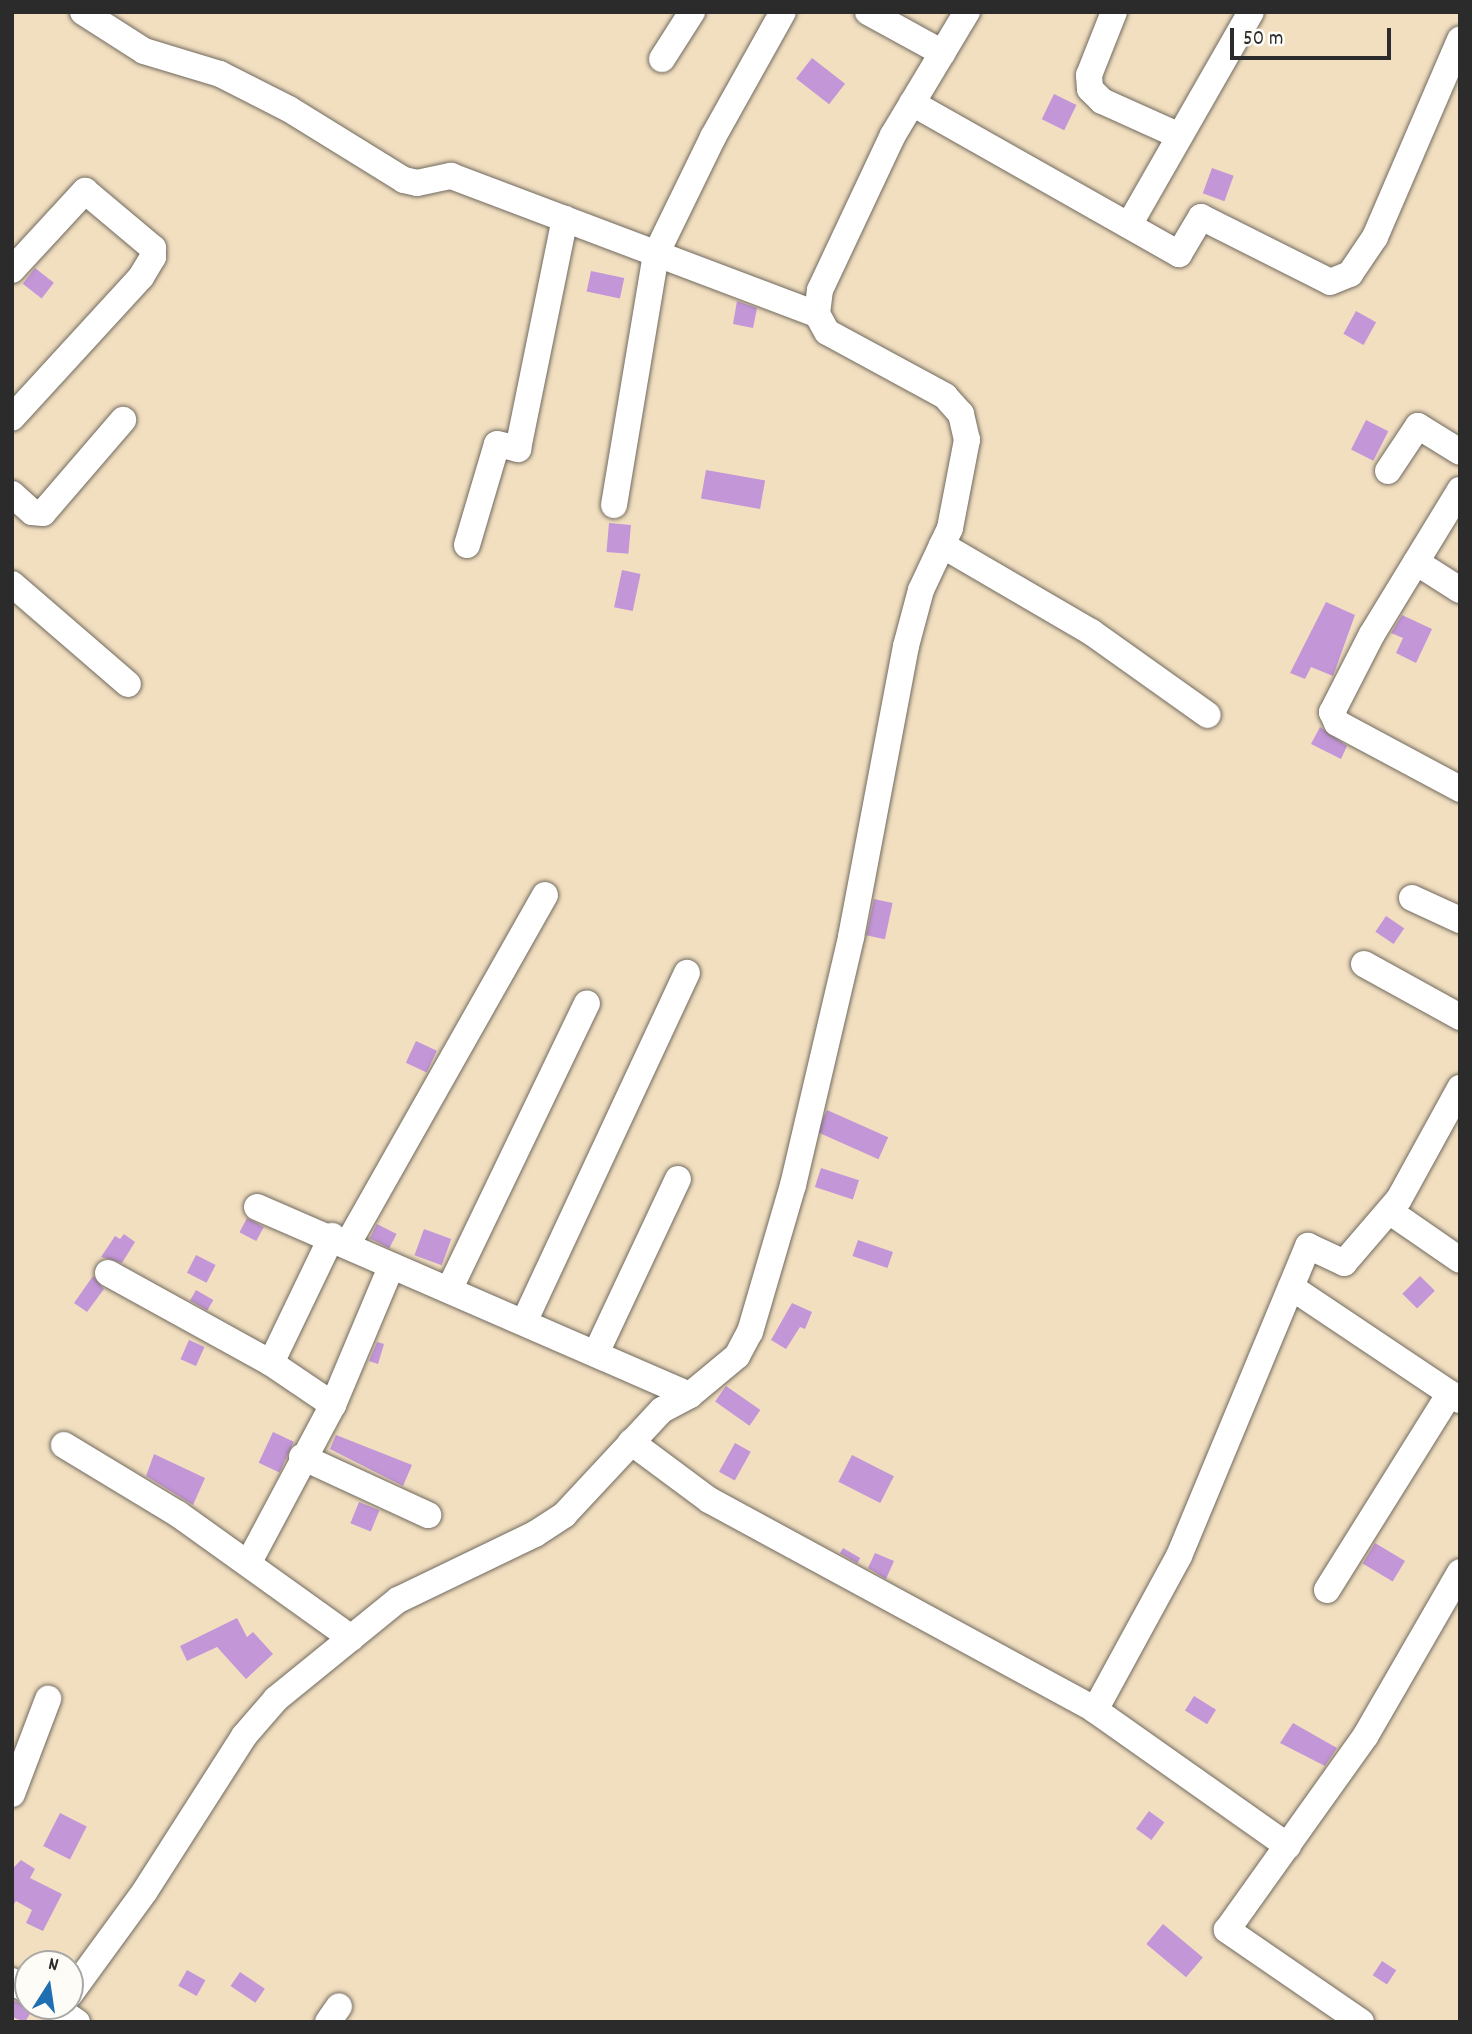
<!DOCTYPE html>
<style>
body{margin:0}
#map{position:relative;width:1472px;height:2034px;overflow:hidden;background:#f2dfc0;font-family:Dekko,sans-serif}
div>[style]{position:absolute}
.building>*{inset:0;background:#c396d8;transform-origin:0 0}
.roads{filter:drop-shadow(0 0 2px #716a5f) drop-shadow(0 0 2px #716a5f)}
.minor>*{height:26px;margin:-13px;padding:0 13px;transform-origin:13px;border-radius:13px;background:#fff}
span{translate:-50% -50%;white-space:nowrap;text-align:center;line-height:1.15;-webkit-text-stroke:7px #fdfcf7;paint-order:stroke}
.frame{position:absolute;inset:0;border:14px solid #2b2b2b;pointer-events:none}
.north{position:absolute;left:14px;top:1950px;width:70px;height:70px;box-sizing:border-box;background:#fdfcf7;border:2px solid #a9a8a5;border-radius:50%;rotate:12deg;font-size:19px;font-weight:700;line-height:28px;text-align:center;color:#2b2b2b}
.north::after{content:'';display:block;margin:auto;width:24px;height:32px;background:#1f6fb2;clip-path:polygon(50% 0,100% 100%,50% 72%,0 100%)}
.scale{position:absolute;left:1230px;top:28px;width:161px;height:32px;box-sizing:border-box;border:4px solid #2b2b2b;border-top:0;padding-left:9px;font-size:21px;line-height:24px;white-space:nowrap;color:#2b2b2b;-webkit-text-stroke:5px #fdfcf7;paint-order:stroke}
</style>
<div id="map">
<div class="building">
<div style="left:812px;top:58px;width:42px;height:26px;rotate:38deg"></div>
<div style="left:1054px;top:94px;width:25px;height:28px;rotate:26deg"></div>
<div style="left:1212px;top:168px;width:23px;height:27px;rotate:20deg"></div>
<div style="left:35px;top:268px;width:24px;height:20px;rotate:38deg"></div>
<div style="left:591px;top:271px;width:34px;height:21px;rotate:12deg"></div>
<div style="clip-path:polygon(737px 301px,757px 308px,753px 328px,733px 324px)"></div>
<div style="left:1356px;top:311px;width:23px;height:26px;rotate:29deg"></div>
<div style="left:1366px;top:420px;width:25px;height:33px;rotate:27deg"></div>
<div style="left:706px;top:470px;width:60px;height:29px;rotate:10deg"></div>
<div style="left:609px;top:523px;width:22px;height:29px;rotate:5deg"></div>
<div style="left:622px;top:570px;width:19px;height:38px;rotate:12deg"></div>
<div style="clip-path:polygon(1326px 602px,1355px 615px,1333px 676px,1311px 667px,1305px 679px,1290px 673px)"></div>
<div style="clip-path:polygon(1402px 615px,1432px 629px,1416px 663px,1396px 653px,1403px 638px,1391px 633px)"></div>
<div style="clip-path:polygon(1320px 727px,1347px 746px,1341px 759px,1311px 744px)"></div>
<div style="left:874px;top:899px;width:19px;height:37px;rotate:12deg"></div>
<div style="left:1386px;top:916px;width:22px;height:19px;rotate:34deg"></div>
<div style="left:416px;top:1041px;width:23px;height:24px;rotate:25deg"></div>
<div style="left:827px;top:1110px;width:67px;height:24px;rotate:24deg"></div>
<div style="left:821px;top:1168px;width:40px;height:20px;rotate:18deg"></div>
<div style="left:247px;top:1218px;width:19px;height:16px;rotate:28deg"></div>
<div style="left:377px;top:1224px;width:22px;height:16px;rotate:27deg"></div>
<div style="left:424px;top:1229px;width:29px;height:28px;rotate:20deg"></div>
<div style="clip-path:polygon(124px 1234px,135px 1242px,122px 1263px,101px 1257px,115px 1236px,120px 1239px)"></div>
<div style="left:858px;top:1240px;width:37px;height:17px;rotate:19deg"></div>
<div style="left:196px;top:1255px;width:22px;height:20px;rotate:27deg"></div>
<div style="clip-path:polygon(93px 1276px,104px 1289px,87px 1312px,74px 1303px)"></div>
<div style="left:1420px;top:1276px;width:21px;height:25px;rotate:45deg"></div>
<div style="left:196px;top:1290px;width:20px;height:12px;rotate:30deg"></div>
<div style="clip-path:polygon(792px 1303px,812px 1312px,805px 1329px,800px 1327px,786px 1349px,771px 1340px)"></div>
<div style="left:189px;top:1340px;width:17px;height:21px;rotate:24deg"></div>
<div style="clip-path:polygon(377px 1342px,384px 1344px,378px 1364px,369px 1361px)"></div>
<div style="left:726px;top:1386px;width:42px;height:19px;rotate:35deg"></div>
<div style="left:273px;top:1432px;width:23px;height:34px;rotate:25deg"></div>
<div style="clip-path:polygon(336px 1435px,412px 1465px,403px 1486px,330px 1449px)"></div>
<div style="left:735px;top:1443px;width:18px;height:33px;rotate:29deg"></div>
<div style="clip-path:polygon(154px 1454px,205px 1478px,193px 1505px,146px 1476px)"></div>
<div style="left:852px;top:1455px;width:47px;height:30px;rotate:27deg"></div>
<div style="left:359px;top:1502px;width:22px;height:23px;rotate:22deg"></div>
<div style="left:1375px;top:1543px;width:35px;height:24px;rotate:31deg"></div>
<div style="left:843px;top:1548px;width:20px;height:6px;rotate:30deg"></div>
<div style="clip-path:polygon(875px 1553px,894px 1561px,886px 1579px,868px 1568px)"></div>
<div style="clip-path:polygon(237px 1618px,247px 1637px,253px 1632px,273px 1654px,246px 1679px,217px 1647px,187px 1661px,180px 1646px)"></div>
<div style="left:1194px;top:1696px;width:26px;height:17px;rotate:32deg"></div>
<div style="clip-path:polygon(1293px 1723px,1337px 1748px,1325px 1766px,1280px 1743px)"></div>
<div style="left:1149px;top:1811px;width:19px;height:22px;rotate:36deg"></div>
<div style="left:60px;top:1813px;width:30px;height:37px;rotate:27deg"></div>
<div style="clip-path:polygon(21px 1860px,35px 1869px,30px 1878px,62px 1894px,43px 1931px,26px 1923px,32px 1910px,16px 1901px,12px 1907px,12px 1869px)"></div>
<div style="left:1163px;top:1924px;width:52px;height:26px;rotate:40deg"></div>
<div style="left:1382px;top:1961px;width:17px;height:17px;rotate:33deg"></div>
<div style="left:187px;top:1970px;width:21px;height:18px;rotate:29deg"></div>
<div style="left:240px;top:1972px;width:30px;height:17px;rotate:34deg"></div>
<div style="clip-path:polygon(12px 2000px,33px 2009px,25px 2022px,12px 2017px)"></div>
</div>
<div class="roads">
<div class="minor">
<div style="left:83px;top:12px;width:72px;rotate:32.6deg"></div>
<div style="left:144px;top:51px;width:79px;rotate:16.8deg"></div>
<div style="left:220px;top:74px;width:77px;rotate:26.9deg"></div>
<div style="left:289px;top:109px;width:135px;rotate:31.7deg"></div>
<div style="left:404px;top:180px;width:13px;rotate:13deg"></div>
<div style="left:417px;top:183px;width:35px;rotate:-12deg"></div>
<div style="left:451px;top:176px;width:391px;rotate:20.7deg"></div>
<div style="left:868px;top:12px;width:85px;rotate:28.7deg"></div>
<div style="left:1114px;top:12px;width:68px;rotate:111.6deg"></div>
<div style="left:1089px;top:75px;width:14px;rotate:86deg"></div>
<div style="left:1090px;top:89px;width:17px;rotate:45deg"></div>
<div style="left:1102px;top:101px;width:85px;rotate:24.2deg"></div>
<div style="left:662px;top:59px;width:56px;rotate:-57.4deg"></div>
<div style="left:912px;top:103px;width:307px;rotate:29.5deg"></div>
<div style="left:1179px;top:254px;width:43px;rotate:-59.3deg"></div>
<div style="left:1201px;top:217px;width:144px;rotate:26.7deg"></div>
<div style="left:1330px;top:282px;width:22px;rotate:-22deg"></div>
<div style="left:1350px;top:274px;width:45px;rotate:-56deg"></div>
<div style="left:1375px;top:237px;width:215px;rotate:-66.7deg"></div>
<div style="left:1129px;top:225px;width:245px;rotate:-60.2deg"></div>
<div style="left:12px;top:270px;width:108px;rotate:-47.3deg"></div>
<div style="left:85px;top:191px;width:89px;rotate:40deg"></div>
<div style="left:153px;top:248px;width:9px;rotate:90deg"></div>
<div style="left:153px;top:257px;width:23px;rotate:121deg"></div>
<div style="left:141px;top:277px;width:191px;rotate:132.5deg"></div>
<div style="left:1388px;top:471px;width:54px;rotate:-56.3deg"></div>
<div style="left:1418px;top:426px;width:49px;rotate:31.8deg"></div>
<div style="left:1460px;top:490px;width:169px;rotate:121.4deg"></div>
<div style="left:1372px;top:634px;width:88px;rotate:117.1deg"></div>
<div style="left:1332px;top:712px;width:12px;rotate:66deg"></div>
<div style="left:1337px;top:723px;width:140px;rotate:28.2deg"></div>
<div style="left:12px;top:494px;width:27px;rotate:42deg"></div>
<div style="left:32px;top:512px;width:11px;rotate:5deg"></div>
<div style="left:43px;top:513px;width:123px;rotate:-49.3deg"></div>
<div style="left:614px;top:505px;width:254px;rotate:-80.5deg"></div>
<div style="left:656px;top:254px;width:130px;rotate:-64deg"></div>
<div style="left:713px;top:137px;width:143px;rotate:-60.8deg"></div>
<div style="left:467px;top:545px;width:105px;rotate:-73.5deg"></div>
<div style="left:497px;top:444px;width:22px;rotate:13deg"></div>
<div style="left:518px;top:449px;width:235px;rotate:-78.5deg"></div>
<div style="left:942px;top:545px;width:173px;rotate:30.3deg"></div>
<div style="left:1091px;top:632px;width:143px;rotate:35.4deg"></div>
<div style="left:1416px;top:562px;width:52px;rotate:32.5deg"></div>
<div style="left:12px;top:584px;width:153px;rotate:40.8deg"></div>
<div style="left:1412px;top:898px;width:53px;rotate:24.6deg"></div>
<div style="left:1364px;top:964px;width:110px;rotate:28.9deg"></div>
<div style="left:257px;top:1207px;width:472px;rotate:23.5deg"></div>
<div style="left:1389px;top:1211px;width:86px;rotate:34.6deg"></div>
<div style="left:347px;top:1245px;width:402px;rotate:-60.5deg"></div>
<div style="left:108px;top:1273px;width:186px;rotate:28.9deg"></div>
<div style="left:271px;top:1363px;width:75px;rotate:34.1deg"></div>
<div style="left:1291px;top:1287px;width:203px;rotate:33.8deg"></div>
<div style="left:449px;top:1290px;width:318px;rotate:-64.3deg"></div>
<div style="left:525px;top:1320px;width:383px;rotate:-65deg"></div>
<div style="left:597px;top:1351px;width:190px;rotate:-64.8deg"></div>
<div style="left:271px;top:1363px;width:141px;rotate:-64.3deg"></div>
<div style="left:631px;top:1442px;width:97px;rotate:36.6deg"></div>
<div style="left:709px;top:1500px;width:439px;rotate:28.5deg"></div>
<div style="left:1095px;top:1710px;width:236px;rotate:35.2deg"></div>
<div style="left:64px;top:1445px;width:133px;rotate:31.2deg"></div>
<div style="left:178px;top:1514px;width:213px;rotate:35.6deg"></div>
<div style="left:302px;top:1457px;width:139px;rotate:24.7deg"></div>
<div style="left:249px;top:1562px;width:178px;rotate:-61.9deg"></div>
<div style="left:333px;top:1405px;width:150px;rotate:-67.2deg"></div>
<div style="left:1327px;top:1590px;width:232px;rotate:-58deg"></div>
<div style="left:1095px;top:1710px;width:175px;rotate:-61.4deg"></div>
<div style="left:1179px;top:1556px;width:336px;rotate:-67.4deg"></div>
<div style="left:1308px;top:1246px;width:40px;rotate:25deg"></div>
<div style="left:1344px;top:1263px;width:84px;rotate:-49.3deg"></div>
<div style="left:1399px;top:1199px;width:127px;rotate:-61.2deg"></div>
<div style="left:12px;top:1794px;width:102px;rotate:-69.2deg"></div>
<div style="left:12px;top:1981px;width:19px;rotate:32deg"></div>
<div style="left:70px;top:1994px;width:127px;rotate:-53.9deg"></div>
<div style="left:145px;top:1891px;width:184px;rotate:-57.4deg"></div>
<div style="left:244px;top:1736px;width:49px;rotate:-49.1deg"></div>
<div style="left:276px;top:1699px;width:157px;rotate:-39.1deg"></div>
<div style="left:398px;top:1600px;width:152px;rotate:-25.7deg"></div>
<div style="left:535px;top:1534px;width:35px;rotate:-33deg"></div>
<div style="left:564px;top:1515px;width:144px;rotate:-47deg"></div>
<div style="left:662px;top:1410px;width:32px;rotate:-28deg"></div>
<div style="left:690px;top:1395px;width:61px;rotate:-39.7deg"></div>
<div style="left:737px;top:1356px;width:27px;rotate:-62deg"></div>
<div style="left:750px;top:1332px;width:153px;rotate:-73.7deg"></div>
<div style="left:793px;top:1185px;width:255px;rotate:-76.8deg"></div>
<div style="left:851px;top:937px;width:296px;rotate:-79.3deg"></div>
<div style="left:906px;top:646px;width:58px;rotate:-75deg"></div>
<div style="left:921px;top:590px;width:68px;rotate:-64.9deg"></div>
<div style="left:950px;top:528px;width:90px;rotate:-79.1deg"></div>
<div style="left:967px;top:440px;width:27px;rotate:-103deg"></div>
<div style="left:961px;top:414px;width:24px;rotate:-132deg"></div>
<div style="left:945px;top:396px;width:134px;rotate:-151.5deg"></div>
<div style="left:827px;top:332px;width:21px;rotate:-119deg"></div>
<div style="left:817px;top:314px;width:24px;rotate:-83deg"></div>
<div style="left:820px;top:290px;width:171px;rotate:-64.8deg"></div>
<div style="left:893px;top:135px;width:144px;rotate:-59deg"></div>
<div style="left:53px;top:2006px;width:29px;rotate:34deg"></div>
<div style="left:328px;top:2022px;width:19px;rotate:-55deg"></div>
<div style="left:1361px;top:2022px;width:163px;rotate:-145.5deg"></div>
<div style="left:1227px;top:1930px;width:239px;rotate:-54.5deg"></div>
<div style="left:1366px;top:1735px;width:188px;rotate:-60deg"></div>
</div>
</div>
<div class="frame"></div>
<div class="north">N</div>
<div class="scale">50 m</div>
</div>
